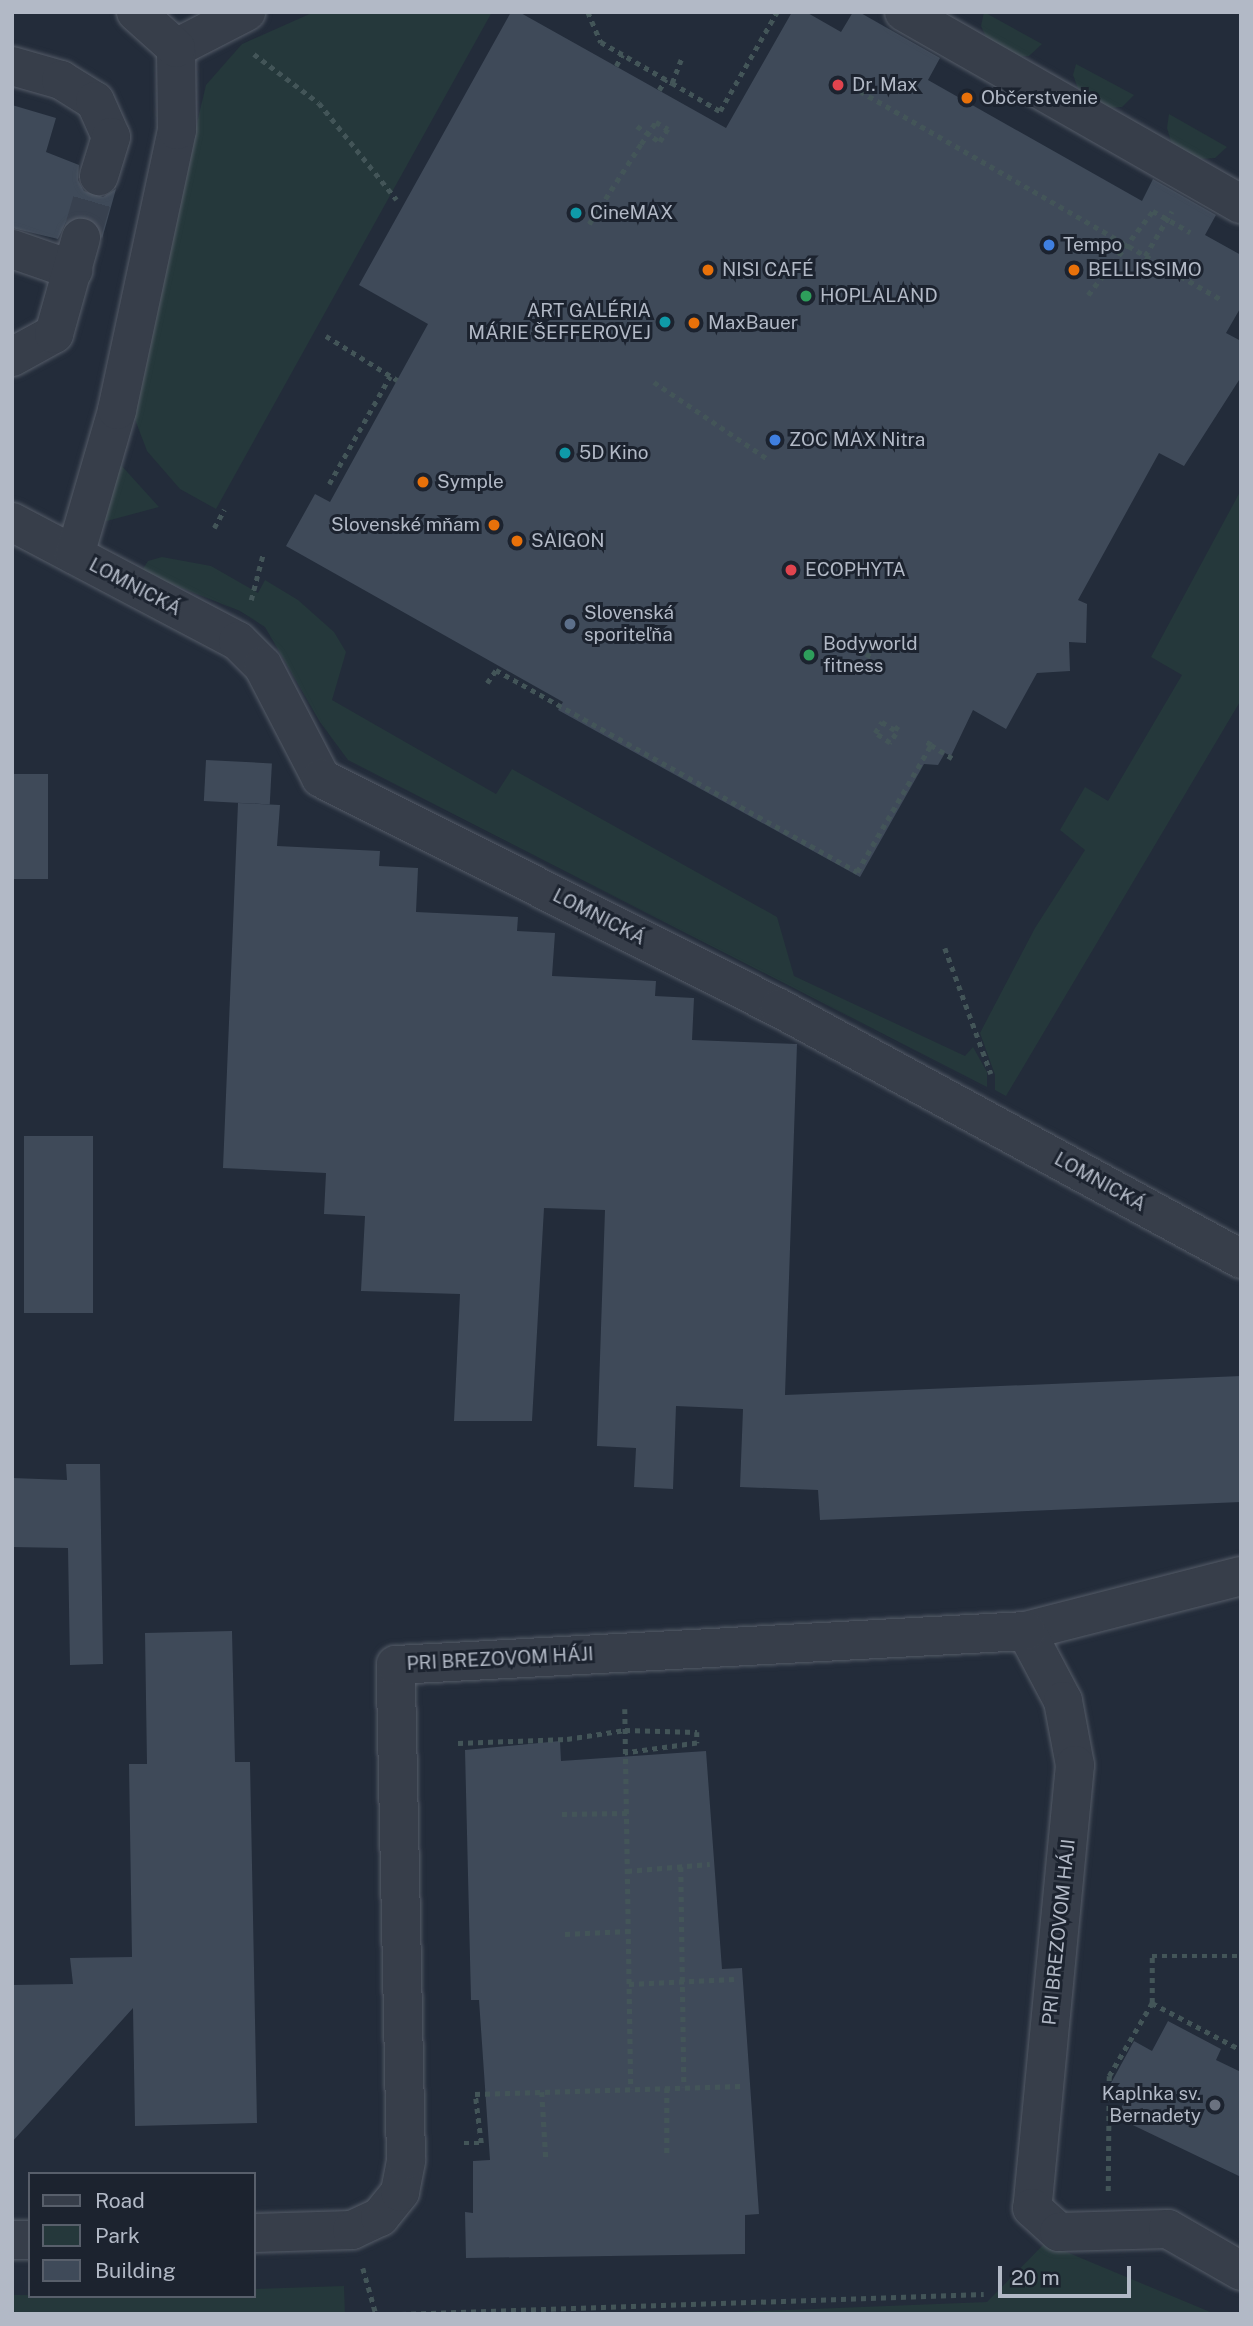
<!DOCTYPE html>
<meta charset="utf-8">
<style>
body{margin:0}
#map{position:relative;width:1253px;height:2326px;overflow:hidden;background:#232c3a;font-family:"Public Sans",sans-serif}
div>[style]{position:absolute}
.green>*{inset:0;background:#25383b}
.building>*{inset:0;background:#3f4a59;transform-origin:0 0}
.minor-tunnel>*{height:38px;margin-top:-19px;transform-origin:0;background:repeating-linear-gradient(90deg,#38414f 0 38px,transparent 0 57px)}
.path>*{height:4.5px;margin-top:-2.25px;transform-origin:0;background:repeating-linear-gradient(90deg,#435558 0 5px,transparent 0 10px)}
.roads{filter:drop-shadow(0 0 2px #555c68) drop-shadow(0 0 2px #555c68)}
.minor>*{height:38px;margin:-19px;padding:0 19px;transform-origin:19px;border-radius:19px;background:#373e4a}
.path-bridge>*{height:4.5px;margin-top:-2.25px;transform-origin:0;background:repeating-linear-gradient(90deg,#435558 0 5px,transparent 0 10px)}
.dots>*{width:19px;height:19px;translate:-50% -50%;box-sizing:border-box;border:4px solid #1c232f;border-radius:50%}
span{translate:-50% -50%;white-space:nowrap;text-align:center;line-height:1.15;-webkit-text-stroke:6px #1c232f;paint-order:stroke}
.poi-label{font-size:19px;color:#b2b9c6}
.left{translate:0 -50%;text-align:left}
.right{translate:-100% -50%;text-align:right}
.street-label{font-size:19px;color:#b2b9c6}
.frame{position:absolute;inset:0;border:14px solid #b2b9c6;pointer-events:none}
.legend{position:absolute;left:28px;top:2172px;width:228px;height:126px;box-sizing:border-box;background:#1c232f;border:2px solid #585f6b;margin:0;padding:9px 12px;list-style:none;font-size:21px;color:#b2b9c6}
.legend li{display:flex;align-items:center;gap:14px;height:35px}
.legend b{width:35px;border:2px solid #585f6b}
.scale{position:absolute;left:998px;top:2266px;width:133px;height:32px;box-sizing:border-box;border:4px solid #b2b9c6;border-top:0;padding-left:9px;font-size:21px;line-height:24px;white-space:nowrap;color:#b2b9c6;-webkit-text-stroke:5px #1c232f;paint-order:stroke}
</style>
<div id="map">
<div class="green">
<div style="clip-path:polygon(314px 12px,492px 12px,216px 509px,180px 489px,147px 451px,130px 406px,206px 85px,242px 44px)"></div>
<div style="clip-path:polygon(984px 12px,1042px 44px,1029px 56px,1014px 57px,988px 41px,981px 26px)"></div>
<div style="clip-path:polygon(1076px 64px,1134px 95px,1122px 107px,1107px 108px,1080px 94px,1073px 75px)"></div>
<div style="clip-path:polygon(1169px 114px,1227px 147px,1215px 158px,1200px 159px,1172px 145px,1167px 128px)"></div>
<div style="clip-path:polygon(120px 464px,159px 507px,103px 522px)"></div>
<div style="clip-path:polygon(1241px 490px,1241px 700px,1006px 1096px,995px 1090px,995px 1075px,980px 1033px,1035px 928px,1085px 850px,1060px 830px,1085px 787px,1108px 801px,1182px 675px,1151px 657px)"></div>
<div style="clip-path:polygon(162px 557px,211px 566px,258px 593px,265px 580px,298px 600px,334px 632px,346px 652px,332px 700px,496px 794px,512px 769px,777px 917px,794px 976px,965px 1056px,973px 1047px,987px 1072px,987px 1087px,348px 760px,320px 722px,265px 627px,240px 611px,141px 572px,148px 561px)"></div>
<div style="clip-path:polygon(1045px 2243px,1215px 2314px,685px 2314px,987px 2302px)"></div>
<div style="clip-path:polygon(344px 2286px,345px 2314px,12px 2314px,12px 2295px,254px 2296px,254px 2289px)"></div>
</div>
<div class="building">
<div style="clip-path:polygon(511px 12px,519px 12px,726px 128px,792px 12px,806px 12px,841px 32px,853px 12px,859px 12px,940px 58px,928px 80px,1142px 201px,1153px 179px,1216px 215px,1205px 235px,1241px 255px,1241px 307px,1226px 333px,1241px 341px,1241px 377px,1184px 466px,1159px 453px,1078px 600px,1087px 604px,1086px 643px,1069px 642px,1070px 671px,1037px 673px,1006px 729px,973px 710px,951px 756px,945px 753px,938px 765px,924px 764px,860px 877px,558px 710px,563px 702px,286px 546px,315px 494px,330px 502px,428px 324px,359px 285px)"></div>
<div style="clip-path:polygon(12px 105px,56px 118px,46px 152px,79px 165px,78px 180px,84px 191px,103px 197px,116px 189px,102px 239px,97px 223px,86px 217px,66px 222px,58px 239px,12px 228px)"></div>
<div style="left:206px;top:760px;width:66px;height:41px;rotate:3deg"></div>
<div style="left:13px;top:774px;width:35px;height:105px"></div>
<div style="clip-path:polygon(238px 803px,280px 805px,277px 846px,380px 851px,379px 866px,418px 868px,416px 912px,518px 917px,517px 931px,555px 933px,552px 976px,656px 981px,655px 996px,694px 998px,692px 1040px,797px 1044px,785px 1395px,1241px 1376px,1241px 1502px,820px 1520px,818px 1490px,740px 1487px,743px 1409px,676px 1406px,673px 1489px,634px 1487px,636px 1448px,597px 1446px,605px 1210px,544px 1208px,532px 1421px,454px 1421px,460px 1294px,361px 1291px,365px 1216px,324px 1214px,326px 1173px,223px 1168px)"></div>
<div style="left:93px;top:1136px;width:177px;height:69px;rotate:90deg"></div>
<div style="clip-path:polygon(66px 1464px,100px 1464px,103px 1664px,70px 1665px,68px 1548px,12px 1547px,12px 1478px,67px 1480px)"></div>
<div style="clip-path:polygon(232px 1631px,235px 1762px,250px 1762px,257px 2123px,135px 2126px,133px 2008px,12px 2142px,12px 1985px,73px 1984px,70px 1958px,132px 1957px,129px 1764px,147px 1764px,145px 1633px)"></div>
<div style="clip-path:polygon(560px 1741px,561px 1761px,706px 1751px,722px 1969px,742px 1968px,759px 2214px,745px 2215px,745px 2254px,466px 2258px,465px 2212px,473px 2213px,473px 2161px,490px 2160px,479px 2000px,471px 2000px,465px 1750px)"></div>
<div style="clip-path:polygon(1168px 2021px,1221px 2049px,1216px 2060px,1241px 2072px,1241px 2177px,1116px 2117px,1130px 2092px,1111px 2083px,1134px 2041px,1152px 2051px)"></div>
</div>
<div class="minor-tunnel">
<div style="left:81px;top:238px;width:65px;rotate:-73.8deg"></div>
</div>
<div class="path">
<div style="left:588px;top:12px;width:33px;rotate:67deg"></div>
<div style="left:601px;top:42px;width:82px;rotate:30deg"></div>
<div style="left:672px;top:83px;width:25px;rotate:-69deg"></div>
<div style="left:254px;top:54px;width:81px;rotate:37deg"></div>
<div style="left:319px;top:103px;width:124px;rotate:51.2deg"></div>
<div style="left:616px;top:66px;width:13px;rotate:-61deg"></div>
<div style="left:672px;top:83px;width:56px;rotate:30.3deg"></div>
<div style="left:720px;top:111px;width:114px;rotate:-60.1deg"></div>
<div style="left:659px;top:90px;width:13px;rotate:-58deg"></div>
<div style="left:860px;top:91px;width:419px;rotate:30deg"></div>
<div style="left:637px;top:126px;width:28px;rotate:35deg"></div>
<div style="left:589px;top:224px;width:95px;rotate:-57deg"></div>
<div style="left:1145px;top:256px;width:52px;rotate:-59deg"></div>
<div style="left:1088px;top:295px;width:106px;rotate:-52.3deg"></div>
<div style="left:326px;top:336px;width:84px;rotate:31.8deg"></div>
<div style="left:654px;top:382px;width:139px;rotate:34.1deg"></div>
<div style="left:329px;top:484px;width:124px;rotate:-60.5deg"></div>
<div style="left:214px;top:528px;width:21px;rotate:-61deg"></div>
<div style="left:251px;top:600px;width:48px;rotate:-75.4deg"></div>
<div style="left:866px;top:654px;width:10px;rotate:24deg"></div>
<div style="left:487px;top:683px;width:16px;rotate:-55deg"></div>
<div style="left:496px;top:670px;width:414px;rotate:29.2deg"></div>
<div style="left:857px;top:872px;width:147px;rotate:-59.8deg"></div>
<div style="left:931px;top:745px;width:8px;rotate:-150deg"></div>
<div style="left:896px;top:734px;width:11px;rotate:124deg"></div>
<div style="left:890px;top:743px;width:18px;rotate:-146deg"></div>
<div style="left:875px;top:733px;width:13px;rotate:-58deg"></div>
<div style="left:882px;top:722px;width:15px;rotate:32deg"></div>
<div style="left:895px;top:730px;width:5px;rotate:-53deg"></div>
<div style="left:931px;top:745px;width:25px;rotate:32deg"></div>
<div style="left:945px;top:948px;width:134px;rotate:69.9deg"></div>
<div style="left:625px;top:1709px;width:380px;rotate:89.1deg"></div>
<div style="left:458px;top:1743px;width:109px;rotate:-2.1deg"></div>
<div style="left:567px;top:1739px;width:59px;rotate:-8.8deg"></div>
<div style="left:625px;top:1730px;width:72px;rotate:1.6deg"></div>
<div style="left:697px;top:1732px;width:11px;rotate:90deg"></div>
<div style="left:697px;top:1743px;width:73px;rotate:172.1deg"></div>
<div style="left:562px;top:1814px;width:65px;rotate:-0.9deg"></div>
<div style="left:681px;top:1867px;width:220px;rotate:89.2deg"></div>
<div style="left:627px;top:1871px;width:83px;rotate:-4.8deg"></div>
<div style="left:565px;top:1934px;width:63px;rotate:-2.7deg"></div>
<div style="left:629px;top:1984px;width:105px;rotate:-2.7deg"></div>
<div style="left:1152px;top:2003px;width:101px;rotate:27.8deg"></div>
<div style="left:667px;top:2088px;width:69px;rotate:90deg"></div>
<div style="left:542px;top:2092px;width:67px;rotate:86.6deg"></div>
<div style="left:464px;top:2143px;width:17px"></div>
<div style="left:481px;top:2143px;width:49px;rotate:-97deg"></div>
<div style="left:475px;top:2094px;width:268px;rotate:-1.7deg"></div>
<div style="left:1108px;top:2191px;width:115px;rotate:-89.5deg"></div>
<div style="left:1109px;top:2076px;width:85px;rotate:-59.5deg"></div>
<div style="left:1152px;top:2003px;width:47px;rotate:-90deg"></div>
<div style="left:1152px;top:1956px;width:89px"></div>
<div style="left:363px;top:2268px;width:48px;rotate:74.2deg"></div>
<div style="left:401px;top:2314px;width:583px;rotate:-1.96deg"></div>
</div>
<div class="roads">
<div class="minor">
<div style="left:904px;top:12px;width:388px;rotate:29.7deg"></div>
<div style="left:176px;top:48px;width:79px;rotate:-27.2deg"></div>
<div style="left:12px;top:66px;width:51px;rotate:15.9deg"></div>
<div style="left:61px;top:80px;width:40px;rotate:32deg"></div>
<div style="left:95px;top:101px;width:39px;rotate:66deg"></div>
<div style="left:111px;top:137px;width:41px;rotate:107.1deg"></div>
<div style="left:12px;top:249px;width:65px;rotate:19deg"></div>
<div style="left:12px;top:357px;width:48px;rotate:-28.7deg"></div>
<div style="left:54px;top:334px;width:100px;rotate:-74.3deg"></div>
<div style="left:12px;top:522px;width:255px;rotate:27.8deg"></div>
<div style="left:238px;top:641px;width:35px;rotate:45deg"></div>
<div style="left:263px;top:666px;width:126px;rotate:62.6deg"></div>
<div style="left:321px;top:778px;width:513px;rotate:26.67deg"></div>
<div style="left:779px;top:1008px;width:526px;rotate:28.51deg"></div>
<div style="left:75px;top:555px;width:151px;rotate:-73.8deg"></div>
<div style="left:117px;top:410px;width:286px;rotate:-77.9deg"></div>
<div style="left:177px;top:130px;width:82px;rotate:-90.7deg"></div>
<div style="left:176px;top:48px;width:54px;rotate:-138deg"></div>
<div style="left:1241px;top:1576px;width:222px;rotate:165.7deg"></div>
<div style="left:1026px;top:1631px;width:79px;rotate:62.1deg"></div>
<div style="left:1063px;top:1701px;width:65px;rotate:79.4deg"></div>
<div style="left:1075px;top:1765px;width:445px;rotate:95.5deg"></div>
<div style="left:1032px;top:2208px;width:36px;rotate:42deg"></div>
<div style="left:1059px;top:2232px;width:109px;rotate:-1.6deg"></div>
<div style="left:1168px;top:2229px;width:84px;rotate:29.9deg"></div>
<div style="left:254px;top:2233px;width:98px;rotate:-1.8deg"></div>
<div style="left:352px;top:2230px;width:31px;rotate:-25deg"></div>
<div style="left:380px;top:2217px;width:32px;rotate:-51deg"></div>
<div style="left:400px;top:2192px;width:33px;rotate:-79deg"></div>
<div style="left:406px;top:2160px;width:495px;rotate:-91.2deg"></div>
<div style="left:396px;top:1665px;width:631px;rotate:-3.09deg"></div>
<div style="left:12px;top:2240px;width:18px"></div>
</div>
</div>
<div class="path-bridge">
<div style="left:641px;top:144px;width:27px;rotate:-56deg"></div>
<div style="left:656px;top:122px;width:14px;rotate:30deg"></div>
<div style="left:668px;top:129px;width:15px;rotate:122deg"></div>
<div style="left:1153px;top:211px;width:43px;rotate:29.6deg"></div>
</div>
<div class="dots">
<div style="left:838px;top:85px;background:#e0444e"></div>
<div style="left:967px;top:98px;background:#e8710a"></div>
<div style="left:576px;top:213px;background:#0f9aa8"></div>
<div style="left:1049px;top:245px;background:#3f7fe0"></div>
<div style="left:708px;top:270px;background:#e8710a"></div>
<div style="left:1074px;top:270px;background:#e8710a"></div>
<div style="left:806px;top:296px;background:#2e9e5b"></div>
<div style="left:665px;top:322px;background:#0f9aa8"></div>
<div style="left:694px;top:323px;background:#e8710a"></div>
<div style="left:775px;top:440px;background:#3f7fe0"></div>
<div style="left:565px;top:453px;background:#0f9aa8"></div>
<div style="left:423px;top:482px;background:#e8710a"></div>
<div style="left:494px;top:525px;background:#e8710a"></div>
<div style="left:517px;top:541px;background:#e8710a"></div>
<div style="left:791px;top:570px;background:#e0444e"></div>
<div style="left:570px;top:624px;background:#5c6f8a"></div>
<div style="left:809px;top:655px;background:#2e9e5b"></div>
<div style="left:1215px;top:2105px;background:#6b7280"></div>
</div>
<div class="poi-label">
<span class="left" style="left:852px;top:85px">Dr. Max</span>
<span class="left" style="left:981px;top:98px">Občerstvenie</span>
<span class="left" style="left:590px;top:213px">CineMAX</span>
<span class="left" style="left:1063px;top:245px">Tempo</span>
<span class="left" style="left:722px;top:270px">NISI CAFÉ</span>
<span class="left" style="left:1088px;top:270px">BELLISSIMO</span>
<span class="left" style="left:820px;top:296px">HOPLALAND</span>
<span class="right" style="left:651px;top:322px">ART GALÉRIA<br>MÁRIE ŠEFFEROVEJ</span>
<span class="left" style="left:708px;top:323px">MaxBauer</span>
<span class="left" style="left:789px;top:440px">ZOC MAX Nitra</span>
<span class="left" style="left:579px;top:453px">5D Kino</span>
<span class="left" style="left:437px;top:482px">Symple</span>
<span class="right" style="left:480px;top:525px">Slovenské mňam</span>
<span class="left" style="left:531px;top:541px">SAIGON</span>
<span class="left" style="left:805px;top:570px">ECOPHYTA</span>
<span class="left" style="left:584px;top:624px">Slovenská<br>sporiteľňa</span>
<span class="left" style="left:823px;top:655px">Bodyworld<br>fitness</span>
<span class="right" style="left:1201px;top:2105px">Kaplnka sv.<br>Bernadety</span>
</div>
<div class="street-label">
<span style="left:135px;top:587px;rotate:28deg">LOMNICKÁ</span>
<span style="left:599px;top:917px;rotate:27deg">LOMNICKÁ</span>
<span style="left:1100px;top:1182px;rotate:29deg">LOMNICKÁ</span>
<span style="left:500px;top:1659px;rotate:-3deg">PRI BREZOVOM HÁJI</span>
<span style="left:1059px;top:1932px;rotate:-84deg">PRI BREZOVOM HÁJI</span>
</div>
<div class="frame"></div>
<ul class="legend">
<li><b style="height:9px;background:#373e4a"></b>Road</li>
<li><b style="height:19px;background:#25383b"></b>Park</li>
<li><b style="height:19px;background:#3f4a59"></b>Building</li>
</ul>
<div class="scale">20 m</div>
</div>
